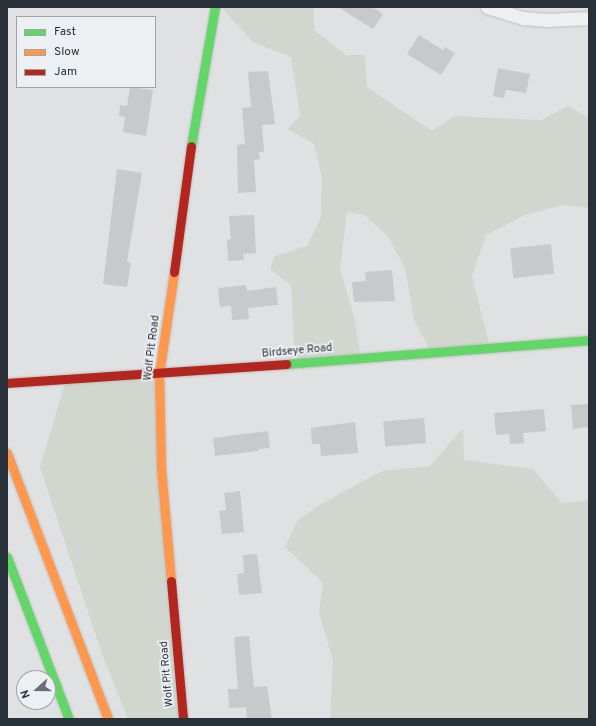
<!DOCTYPE html>
<style>
body{margin:0}
#map{position:relative;width:596px;height:726px;overflow:hidden;background:#dfe1e3;font-family:Overpass,sans-serif}
div>[style]{position:absolute}
.green>*{inset:0;background:#d1d7cf}
.building>*{inset:0;background:#c7c9cb;transform-origin:0 0}
.roads{filter:drop-shadow(0 0 1px #bdbfc1) drop-shadow(0 0 1px #bdbfc1)}
.street>*{height:13px;margin:-6.5px;padding:0 6.5px;transform-origin:6.5px;border-radius:6.5px;background:#eeeff0}
.fast>*{height:9px;margin:-4.5px;padding:0 4.5px;transform-origin:4.5px;border-radius:4.5px;background:#63d668}
.slow>*{height:9px;margin:-4.5px;padding:0 4.5px;transform-origin:4.5px;border-radius:4.5px;background:#ff974d}
.jam>*{height:9px;margin:-4.5px;padding:0 4.5px;transform-origin:4.5px;border-radius:4.5px;background:#b3261e}
span{translate:-50% -50%;white-space:nowrap;text-align:center;line-height:1.15;-webkit-text-stroke:3.5px #ecf0f3;paint-order:stroke}
.street-label{font-size:11px;color:#28313a}
.frame{position:absolute;inset:0;border:8px solid #28313a;pointer-events:none}
.legend{position:absolute;left:16px;top:16px;width:140px;height:72px;box-sizing:border-box;background:#ecf0f3;border:1px solid #9ea4a9;margin:0;padding:5px 7px;list-style:none;font-size:12px;color:#28313a}
.legend li{display:flex;align-items:center;gap:8px;height:20px}
.legend b{width:20px;border:1px solid #9ea4a9}
.north{position:absolute;left:16px;top:670px;width:40px;height:40px;box-sizing:border-box;background:#ecf0f3;border:1px solid #9ea4a9;border-radius:50%;rotate:249deg;font-size:11px;font-weight:700;line-height:16px;text-align:center;color:#28313a}
.north::after{content:'';display:block;margin:auto;width:14px;height:18px;background:#686f75;clip-path:polygon(50% 0,100% 100%,50% 72%,0 100%)}
</style>
<div id="map">
<div class="green">
<div style="clip-path:polygon(221px 7px,314px 7px,314px 30px,346px 55px,365px 55px,367px 87px,432px 131px,455px 116px,541px 120px,568px 106px,589px 118px,589px 208px,563px 205px,525px 215px,486px 235px,472px 276px,490px 347px,431px 352px,414px 320px,405px 268px,389px 238px,365px 215px,347px 212px,340px 269px,354px 317px,361px 358px,295px 363px,291px 285px,270px 269px,275px 256px,307px 246px,321px 217px,322px 177px,314px 144px,288px 129px,300px 115px,291px 57px,253px 42px)"></div>
<div style="clip-path:polygon(159px 374px,183px 719px,128px 719px,102px 654px,40px 467px,66px 380px)"></div>
<div style="clip-path:polygon(463px 428px,464px 460px,533px 469px,562px 503px,589px 500px,589px 719px,330px 719px,333px 661px,319px 612px,323px 583px,285px 547px,297px 521px,321px 504px,382px 471px,430px 466px)"></div>
</div>
<div class="building">
<div style="clip-path:polygon(338px 7px,372px 7px,383px 14px,373px 29px)"></div>
<div style="clip-path:polygon(419px 35px,443px 50px,445px 47px,455px 53px,441px 75px,407px 54px)"></div>
<div style="clip-path:polygon(498px 68px,530px 74px,526px 93px,506px 90px,504px 98px,493px 96px)"></div>
<div style="clip-path:polygon(268px 71px,275px 124px,262px 125px,264px 152px,259px 152px,260px 159px,254px 160px,256px 192px,238px 193px,237px 145px,245px 144px,242px 108px,251px 107px,248px 72px)"></div>
<div style="clip-path:polygon(130px 87px,153px 90px,146px 136px,123px 132px,125px 117px,119px 116px,120px 105px,127px 106px)"></div>
<div style="clip-path:polygon(117px 169px,142px 173px,127px 262px,131px 263px,127px 287px,103px 284px)"></div>
<div style="clip-path:polygon(254px 215px,256px 253px,243px 254px,244px 260px,228px 261px,227px 240px,231px 239px,229px 216px)"></div>
<div style="left:551px;top:244px;width:30px;height:41px;rotate:84deg"></div>
<div style="clip-path:polygon(392px 270px,395px 301px,354px 302px,352px 282px,366px 281px,365px 272px)"></div>
<div style="clip-path:polygon(246px 285px,247px 291px,276px 287px,278px 305px,248px 308px,249px 319px,232px 320px,231px 306px,220px 307px,218px 288px)"></div>
<div style="clip-path:polygon(589px 404px,589px 427px,573px 429px,571px 405px)"></div>
<div style="clip-path:polygon(544px 409px,546px 431px,523px 433px,524px 443px,510px 444px,509px 434px,496px 435px,494px 413px)"></div>
<div style="left:424px;top:418px;width:25px;height:41px;rotate:85deg"></div>
<div style="clip-path:polygon(355px 422px,358px 453px,321px 456px,320px 444px,312px 444px,311px 428px)"></div>
<div style="clip-path:polygon(268px 431px,270px 448px,259px 449px,259px 451px,215px 456px,213px 438px)"></div>
<div style="clip-path:polygon(240px 491px,244px 532px,222px 534px,219px 511px,226px 510px,224px 493px)"></div>
<div style="clip-path:polygon(257px 554px,262px 593px,239px 595px,237px 574px,244px 573px,243px 555px)"></div>
<div style="clip-path:polygon(249px 636px,254px 687px,267px 686px,272px 719px,247px 719px,246px 707px,229px 708px,228px 689px,238px 689px,234px 637px)"></div>
</div>
<div class="roads">
<div class="street">
<div style="left:487px;top:7px;width:38px;rotate:17deg"></div>
<div style="left:523px;top:18px;width:24px;rotate:5deg"></div>
<div style="left:547px;top:20px;width:42px;rotate:-2.7deg"></div>
</div>
<div class="fast">
<div style="left:191px;top:146px;width:141px;rotate:-80.2deg"></div>
<div style="left:286px;top:364px;width:304px;rotate:-4.5deg"></div>
<div style="left:7px;top:557px;width:173px;rotate:69.1deg"></div>
</div>
<div class="slow">
<div style="left:7px;top:453px;width:285px;rotate:69.2deg"></div>
<div style="left:171px;top:581px;width:113px;rotate:-95.1deg"></div>
<div style="left:161px;top:468px;width:94px;rotate:-91.2deg"></div>
<div style="left:159px;top:374px;width:103px;rotate:-81.6deg"></div>
</div>
<div class="jam">
<div style="left:174px;top:272px;width:127px;rotate:-82.3deg"></div>
<div style="left:7px;top:383px;width:280px;rotate:-3.9deg"></div>
<div style="left:171px;top:581px;width:139px;rotate:85deg"></div>
</div>
</div>
<div class="street-label">
<span style="left:152px;top:348px;rotate:-83deg">Wolf Pit Road</span>
<span style="left:297px;top:351px;rotate:-5deg">Birdseye Road</span>
<span style="left:167px;top:674px;rotate:-95deg">Wolf Pit Road</span>
</div>
<div class="frame"></div>
<ul class="legend">
<li><b style="height:5px;background:#63d668"></b>Fast</li>
<li><b style="height:5px;background:#ff974d"></b>Slow</li>
<li><b style="height:5px;background:#b3261e"></b>Jam</li>
</ul>
<div class="north">N</div>
</div>
